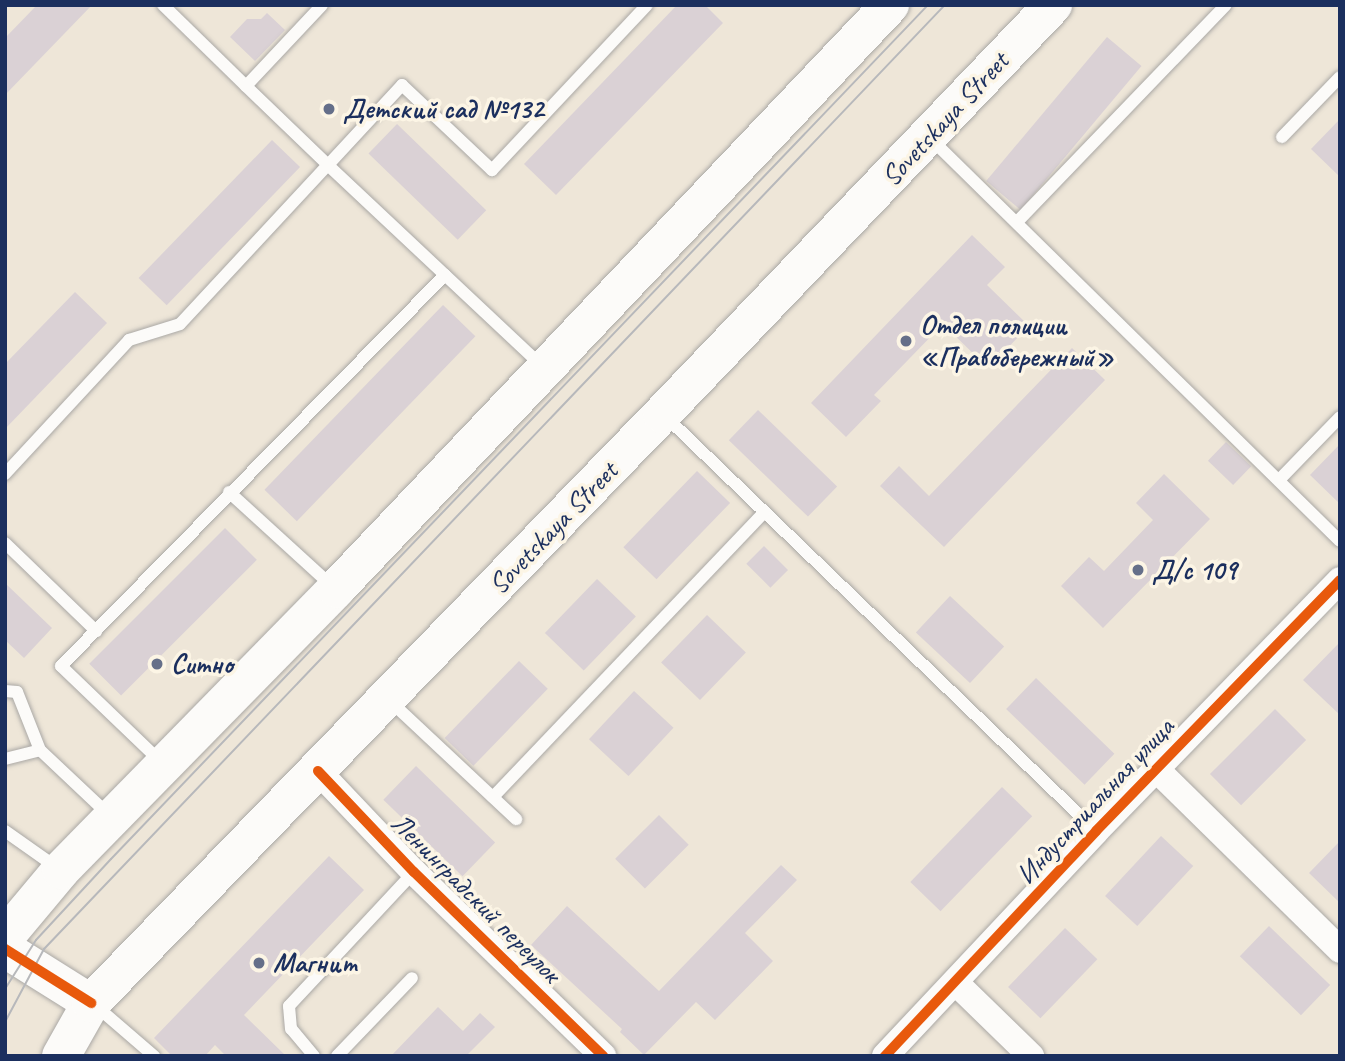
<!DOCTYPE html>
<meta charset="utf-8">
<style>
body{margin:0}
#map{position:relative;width:1345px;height:1061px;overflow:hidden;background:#eee6d8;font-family:Caveat,sans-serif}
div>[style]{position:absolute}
.building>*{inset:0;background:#dad1d5;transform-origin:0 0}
.roads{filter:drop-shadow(0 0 2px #aaa8a5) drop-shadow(0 0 2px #aaa8a5)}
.lane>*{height:12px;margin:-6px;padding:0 6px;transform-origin:6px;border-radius:6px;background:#fcfbf9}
.street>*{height:26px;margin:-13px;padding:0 13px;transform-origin:13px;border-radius:13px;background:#fcfbf9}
.secondary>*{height:37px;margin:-18.5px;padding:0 18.5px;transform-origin:18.5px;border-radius:18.5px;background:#fcfbf9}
.primary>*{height:38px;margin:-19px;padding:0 19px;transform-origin:19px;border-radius:19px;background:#fcfbf9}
.tram>*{height:2px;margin:-1px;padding:0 1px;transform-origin:1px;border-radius:1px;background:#b7b8bb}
.cycleway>*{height:10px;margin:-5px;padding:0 5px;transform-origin:5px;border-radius:5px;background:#e8590c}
.dots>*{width:19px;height:19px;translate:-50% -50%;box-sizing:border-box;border:4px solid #fcf5e5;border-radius:50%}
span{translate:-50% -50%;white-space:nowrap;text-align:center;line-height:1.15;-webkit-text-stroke:7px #fcf5e5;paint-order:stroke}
.poi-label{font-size:28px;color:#1b2f5e;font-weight:700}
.left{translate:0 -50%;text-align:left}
.street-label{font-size:28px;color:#1b2f5e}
.frame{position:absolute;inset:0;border:7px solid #1b2f5e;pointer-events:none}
</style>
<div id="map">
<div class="building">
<div style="clip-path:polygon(37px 5px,92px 5px,5px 95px,5px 38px)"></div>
<div style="clip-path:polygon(677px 5px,705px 5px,723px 23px,556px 195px,524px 164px)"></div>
<div style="clip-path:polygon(267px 13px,285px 30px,255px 61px,230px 37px,247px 19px,261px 19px)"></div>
<div style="left:1107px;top:37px;width:45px;height:188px;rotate:40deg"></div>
<div style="clip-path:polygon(1340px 119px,1340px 177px,1311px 149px)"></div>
<div style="left:397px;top:124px;width:124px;height:41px;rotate:44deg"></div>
<div style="left:272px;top:140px;width:39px;height:192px;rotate:44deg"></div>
<div style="clip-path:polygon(972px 235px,1005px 267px,987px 285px,1029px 326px,988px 368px,943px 324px,874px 395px,881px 401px,846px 437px,811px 403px)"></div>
<div style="clip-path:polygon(75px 292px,107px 323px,5px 429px,5px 364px)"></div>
<div style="left:443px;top:305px;width:45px;height:257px;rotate:44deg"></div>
<div style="clip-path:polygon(1072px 348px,1105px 380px,944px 547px,880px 486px,899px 466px,929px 496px)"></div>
<div style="left:758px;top:410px;width:110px;height:42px;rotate:44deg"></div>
<div style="left:1226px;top:442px;width:35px;height:26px;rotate:44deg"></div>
<div style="clip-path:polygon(1340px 444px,1340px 504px,1310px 475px)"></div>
<div style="left:697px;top:471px;width:46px;height:106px;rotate:44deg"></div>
<div style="clip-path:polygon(1164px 474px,1210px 519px,1103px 628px,1061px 586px,1089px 557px,1104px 571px,1153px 520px,1136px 503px)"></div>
<div style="left:225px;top:528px;width:45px;height:192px;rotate:45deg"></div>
<div style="left:764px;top:546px;width:34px;height:25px;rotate:45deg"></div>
<div style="left:597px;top:579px;width:54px;height:75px;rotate:44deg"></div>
<div style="clip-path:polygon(5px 583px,52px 628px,24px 658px,5px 640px)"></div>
<div style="left:950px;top:596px;width:74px;height:50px;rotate:43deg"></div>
<div style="left:707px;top:615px;width:54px;height:66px;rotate:44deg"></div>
<div style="clip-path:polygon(1340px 642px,1340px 715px,1303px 680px)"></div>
<div style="left:519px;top:661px;width:40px;height:107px;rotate:44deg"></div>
<div style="left:1036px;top:678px;width:109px;height:43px;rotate:44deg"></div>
<div style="left:634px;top:691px;width:54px;height:66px;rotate:43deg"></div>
<div style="left:1275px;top:709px;width:44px;height:92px;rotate:45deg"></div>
<div style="left:416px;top:766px;width:110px;height:47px;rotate:44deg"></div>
<div style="left:1002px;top:787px;width:42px;height:132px;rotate:44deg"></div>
<div style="left:659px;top:815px;width:42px;height:62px;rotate:45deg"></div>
<div style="left:1161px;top:836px;width:44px;height:82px;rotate:43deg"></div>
<div style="clip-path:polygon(1340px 841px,1340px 903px,1309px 873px)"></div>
<div style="clip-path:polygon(329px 856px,364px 890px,244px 1015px,286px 1056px,226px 1056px,215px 1045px,205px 1056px,172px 1056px,154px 1038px)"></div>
<div style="clip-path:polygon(781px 865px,797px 880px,745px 933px,773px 961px,715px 1020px,696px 1002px,644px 1055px,620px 1032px,622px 1029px,531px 945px,567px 906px,659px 991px)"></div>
<div style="left:1269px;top:926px;width:85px;height:42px;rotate:44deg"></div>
<div style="left:1065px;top:928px;width:45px;height:82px;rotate:44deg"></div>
<div style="clip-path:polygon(438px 1007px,463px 1031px,480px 1013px,495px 1027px,466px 1056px,391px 1056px)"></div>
</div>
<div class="roads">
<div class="lane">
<div style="left:163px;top:5px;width:116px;rotate:44.3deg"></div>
<div style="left:1282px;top:137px;width:83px;rotate:-46deg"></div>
<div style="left:931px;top:139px;width:573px;rotate:44.51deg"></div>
<div style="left:1017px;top:222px;width:301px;rotate:-46.1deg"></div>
<div style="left:543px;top:367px;width:295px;rotate:-136.8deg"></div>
<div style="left:328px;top:165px;width:109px;rotate:-47.2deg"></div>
<div style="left:402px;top:85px;width:124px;rotate:43.4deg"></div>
<div style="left:492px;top:170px;width:226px;rotate:-46.8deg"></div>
<div style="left:665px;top:416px;width:598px;rotate:43.92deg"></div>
<div style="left:5px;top:474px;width:183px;rotate:-47.2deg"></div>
<div style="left:129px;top:340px;width:53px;rotate:-17.4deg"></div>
<div style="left:180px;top:324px;width:217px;rotate:-47.1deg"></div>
<div style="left:328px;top:165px;width:114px;rotate:-136.1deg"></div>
<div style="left:246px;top:86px;width:111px;rotate:-46.8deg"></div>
<div style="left:1280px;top:479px;width:86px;rotate:-45.9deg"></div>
<div style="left:229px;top:492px;width:139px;rotate:42.4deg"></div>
<div style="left:5px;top:543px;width:127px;rotate:44deg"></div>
<div style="left:5px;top:691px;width:12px;rotate:5deg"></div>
<div style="left:17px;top:692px;width:62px;rotate:68.4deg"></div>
<div style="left:390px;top:701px;width:173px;rotate:43.1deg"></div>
<div style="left:5px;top:759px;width:36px;rotate:-14deg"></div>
<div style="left:40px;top:750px;width:96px;rotate:43.3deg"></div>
<div style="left:160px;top:761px;width:137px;rotate:-136.2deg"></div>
<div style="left:61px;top:666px;width:548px;rotate:-45.52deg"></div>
<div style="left:493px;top:797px;width:393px;rotate:-46.4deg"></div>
<div style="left:5px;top:831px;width:62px;rotate:35.2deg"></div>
<div style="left:96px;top:1006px;width:77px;rotate:40.8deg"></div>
<div style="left:314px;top:1056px;width:35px;rotate:-130deg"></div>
<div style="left:291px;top:1029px;width:23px;rotate:-95deg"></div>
<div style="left:289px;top:1006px;width:183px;rotate:-47deg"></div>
<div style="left:337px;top:1056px;width:108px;rotate:-46.1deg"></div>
</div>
<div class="street">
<div style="left:1156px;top:769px;width:258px;rotate:44.5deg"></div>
<div style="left:318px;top:771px;width:139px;rotate:46.5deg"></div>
<div style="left:414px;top:872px;width:264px;rotate:44.2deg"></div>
<div style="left:956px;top:983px;width:105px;rotate:44.2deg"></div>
<div style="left:885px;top:1056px;width:308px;rotate:-46.8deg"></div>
<div style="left:1096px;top:831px;width:350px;rotate:-45.8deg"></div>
</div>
<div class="secondary">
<div style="left:5px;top:949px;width:102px;rotate:32.1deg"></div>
</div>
<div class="primary">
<div style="left:5px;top:937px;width:87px;rotate:-50.1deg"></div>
<div style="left:61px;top:870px;width:393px;rotate:-45.6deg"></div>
<div style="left:336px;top:589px;width:805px;rotate:-46.51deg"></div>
<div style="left:61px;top:1056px;width:61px;rotate:-60.5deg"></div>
<div style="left:91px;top:1003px;width:820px;rotate:-45.89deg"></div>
<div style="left:662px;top:414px;width:566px;rotate:-46.29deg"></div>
</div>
</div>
<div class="tram">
<div style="left:5px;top:989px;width:58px;rotate:-57.7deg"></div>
<div style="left:36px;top:940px;width:110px;rotate:-47.2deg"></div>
<div style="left:111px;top:859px;width:1182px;rotate:-46.27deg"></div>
<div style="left:5px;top:1022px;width:83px;rotate:-61.9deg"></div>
<div style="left:44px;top:949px;width:1305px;rotate:-46.34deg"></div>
</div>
<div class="cycleway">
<div style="left:318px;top:771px;width:139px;rotate:46.5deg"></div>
<div style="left:414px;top:872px;width:264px;rotate:44.2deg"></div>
<div style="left:5px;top:949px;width:102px;rotate:32.1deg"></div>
<div style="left:885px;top:1056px;width:308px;rotate:-46.8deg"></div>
<div style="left:1096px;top:831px;width:350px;rotate:-45.8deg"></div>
</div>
<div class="dots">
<div style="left:329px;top:109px;background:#656f89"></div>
<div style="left:906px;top:341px;background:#656f89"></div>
<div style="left:1138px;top:570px;background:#656f89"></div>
<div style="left:157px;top:664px;background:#656f89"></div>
<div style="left:259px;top:963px;background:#656f89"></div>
</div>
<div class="poi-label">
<span class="left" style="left:343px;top:109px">Детский сад №132</span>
<span class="left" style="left:920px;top:341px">Отдел полиции<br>«Правобережный»</span>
<span class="left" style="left:1152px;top:570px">Д/с 109</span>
<span class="left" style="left:171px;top:664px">Ситно</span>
<span class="left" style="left:273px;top:963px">Магнит</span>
</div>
<div class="street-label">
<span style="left:945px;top:119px;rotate:-47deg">Sovetskaya Street</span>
<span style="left:553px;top:528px;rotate:-46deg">Sovetskaya Street</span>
<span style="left:1095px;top:801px;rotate:-47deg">Индустриальная улица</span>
<span style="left:476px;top:898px;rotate:45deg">Ленинградский переулок</span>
</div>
<div class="frame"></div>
</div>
